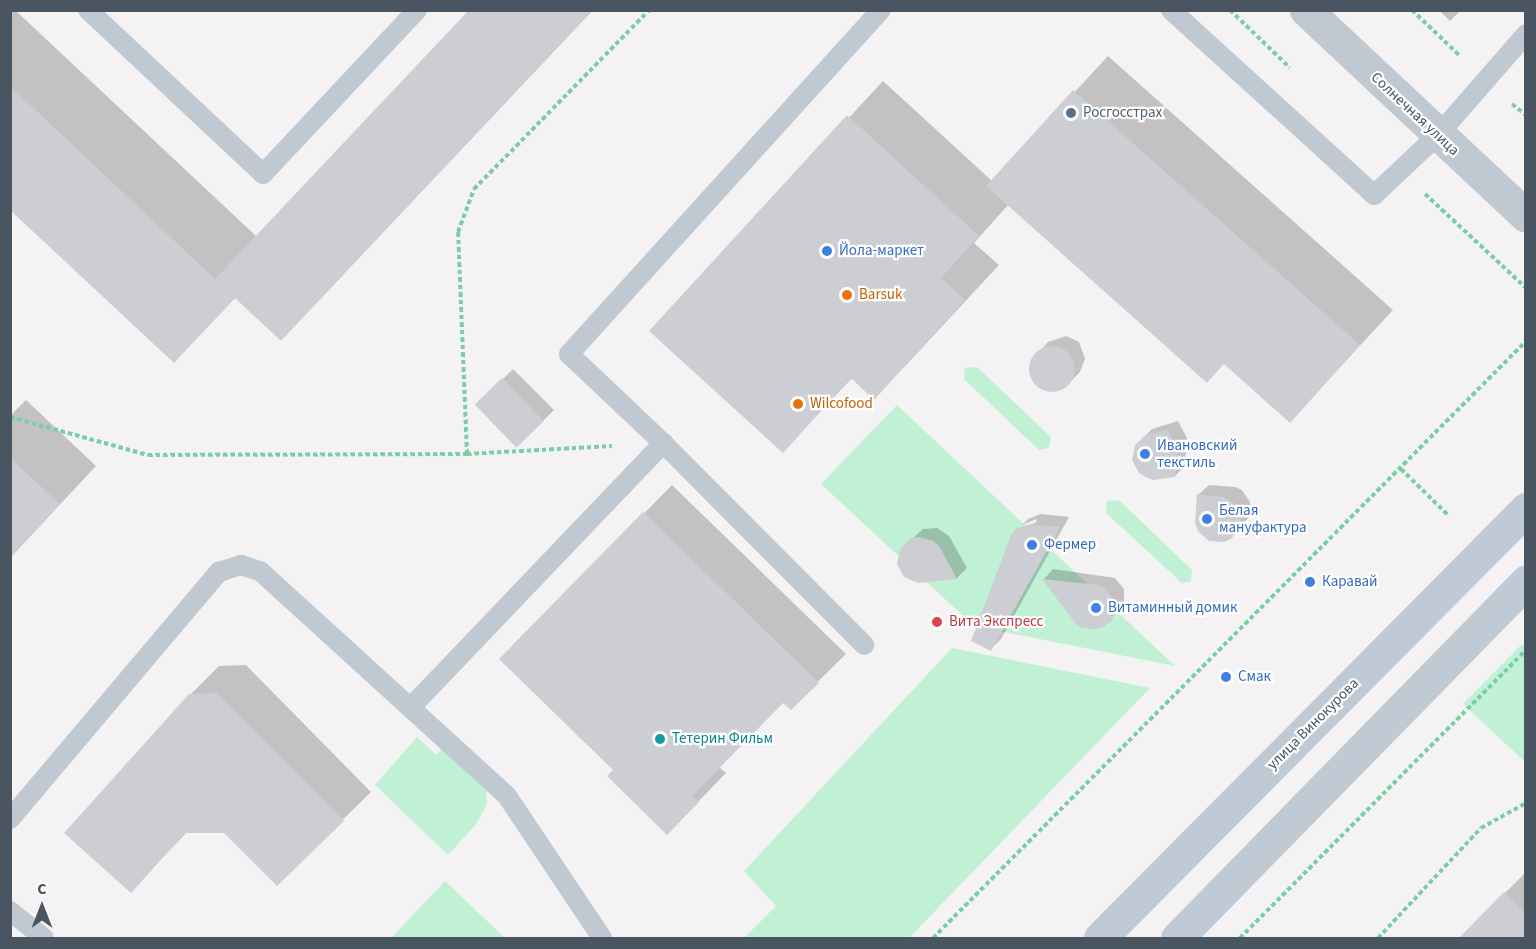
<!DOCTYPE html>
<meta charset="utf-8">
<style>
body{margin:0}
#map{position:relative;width:1536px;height:949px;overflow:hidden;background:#f4f2f2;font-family:"Source Sans 3",sans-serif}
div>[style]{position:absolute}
.green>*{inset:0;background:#c1f1d4}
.shadow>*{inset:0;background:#0003;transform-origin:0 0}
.building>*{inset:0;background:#ccced4;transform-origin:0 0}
.round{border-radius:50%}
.path>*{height:4px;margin-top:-2px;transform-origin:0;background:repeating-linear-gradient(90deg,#78cfa6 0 4.5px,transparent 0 7.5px)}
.lane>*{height:20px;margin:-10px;padding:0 10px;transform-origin:10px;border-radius:10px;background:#c0c9d1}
.street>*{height:33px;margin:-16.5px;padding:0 16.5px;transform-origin:16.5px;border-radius:16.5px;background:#c0c9d1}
.secondary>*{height:33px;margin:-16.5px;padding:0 16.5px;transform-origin:16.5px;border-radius:16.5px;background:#c0cad5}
.dots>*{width:16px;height:16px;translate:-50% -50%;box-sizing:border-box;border:3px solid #fff;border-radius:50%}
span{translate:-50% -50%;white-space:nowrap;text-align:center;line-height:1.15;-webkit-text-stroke:4.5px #fff;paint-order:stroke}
.service-label{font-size:15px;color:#4e5e75}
.left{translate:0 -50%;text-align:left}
.street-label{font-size:15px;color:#495560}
.shop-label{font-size:15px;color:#366cbe}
.food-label{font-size:15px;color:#c56008}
.health-label{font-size:15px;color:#be3a42}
.culture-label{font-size:15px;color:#0d838f}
.frame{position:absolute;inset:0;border:12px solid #495560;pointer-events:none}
.north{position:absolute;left:12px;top:877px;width:60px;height:60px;-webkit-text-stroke:4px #fff;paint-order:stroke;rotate:0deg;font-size:16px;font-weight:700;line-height:24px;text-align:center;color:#495560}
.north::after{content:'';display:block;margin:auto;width:21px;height:27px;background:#495560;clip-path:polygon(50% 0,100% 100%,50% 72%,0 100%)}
</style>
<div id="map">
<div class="green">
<div style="clip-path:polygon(977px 367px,1051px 437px,1049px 448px,1039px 450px,964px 379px,965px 368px)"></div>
<div style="clip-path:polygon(897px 405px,1175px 666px,974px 626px,821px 484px)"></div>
<div style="clip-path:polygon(1119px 500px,1192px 570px,1191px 581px,1182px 583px,1106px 513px,1107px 501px)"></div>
<div style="clip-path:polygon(1525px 644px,1525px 762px,1463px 704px,1520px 646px)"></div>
<div style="clip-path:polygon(952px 648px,1150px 688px,909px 938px,744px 938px,776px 906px,744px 871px)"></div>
<div style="clip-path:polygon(417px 737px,436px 755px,445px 746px,486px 782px,487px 804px,477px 823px,448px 855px,375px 785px)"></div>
<div style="clip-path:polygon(445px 881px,505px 938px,391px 938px)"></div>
</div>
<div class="shadow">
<div style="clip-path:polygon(10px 10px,15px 10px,257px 237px,471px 10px,593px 10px,322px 297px,236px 297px,215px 319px,10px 207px)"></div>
<div style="clip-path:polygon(1439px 10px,1461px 10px,1450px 21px)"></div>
<div style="clip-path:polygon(1108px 56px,1393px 310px,1290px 421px,1225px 363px,1009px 204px,974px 243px,999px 265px,908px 363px,874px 397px,852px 378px,783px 451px,651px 331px,883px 81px,992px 181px)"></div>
<div style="clip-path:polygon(1066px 336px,1079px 342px,1085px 359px,1080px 372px,1069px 383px,1057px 390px,1050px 391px,1037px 385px,1031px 373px,1033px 359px,1048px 342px)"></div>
<div style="left:513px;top:369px;width:58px;height:51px;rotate:45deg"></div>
<div style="clip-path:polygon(26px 400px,96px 466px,10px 558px,10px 416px)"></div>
<div style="clip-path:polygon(1178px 421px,1187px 438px,1185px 466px,1175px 476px,1141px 440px,1152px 429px)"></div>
<div style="clip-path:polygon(672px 485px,846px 654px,791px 708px,784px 701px,719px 767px,726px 773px,695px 805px,615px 770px,501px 659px)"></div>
<div style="clip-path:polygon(1209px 485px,1235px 487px,1242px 490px,1250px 502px,1250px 516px,1235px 533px,1198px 495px)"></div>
<div style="clip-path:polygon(1041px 514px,1069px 517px,1001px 639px,991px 649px,1017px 530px,1037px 522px,1036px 519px,1022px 525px,1028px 519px)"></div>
<div style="clip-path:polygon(937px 528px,949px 536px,967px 568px,957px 578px,918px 582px,901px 549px,923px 529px)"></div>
<div style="clip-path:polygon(1053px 569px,1115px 578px,1124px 589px,1124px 604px,1104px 626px,1090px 629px,1077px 623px,1044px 579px)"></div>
<div style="clip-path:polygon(246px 665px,371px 792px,277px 884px,225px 831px,187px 832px,131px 891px,190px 695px,219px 666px)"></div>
<div style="clip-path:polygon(1526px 872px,1526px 938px,1460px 938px)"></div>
</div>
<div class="building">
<div style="clip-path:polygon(469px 10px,592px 10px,281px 341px,235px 298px,174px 363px,10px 210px,10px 86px,215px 279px)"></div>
<div style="clip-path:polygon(1073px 90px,1360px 345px,1290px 423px,1224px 364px,1207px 383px,986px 186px)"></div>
<div style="clip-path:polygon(847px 115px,979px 236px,941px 278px,965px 300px,874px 400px,851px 378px,783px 453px,649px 331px)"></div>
<div class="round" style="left:1029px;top:346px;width:46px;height:46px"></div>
<div style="left:502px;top:378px;width:60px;height:38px;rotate:46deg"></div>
<div style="clip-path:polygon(1167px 430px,1178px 449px,1175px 477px,1153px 480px,1146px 477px,1139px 473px,1132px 460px,1135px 445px,1146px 435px)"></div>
<div style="clip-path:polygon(10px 458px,60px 504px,10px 557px)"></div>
<div style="clip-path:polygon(1197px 494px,1224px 497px,1237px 505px,1241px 513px,1240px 527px,1231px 539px,1224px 542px,1209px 541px,1198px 531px,1195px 523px)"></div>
<div style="clip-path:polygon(643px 512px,819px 683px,791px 710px,783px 703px,692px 796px,699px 802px,667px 835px,607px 776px,613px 770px,499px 659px)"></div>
<div style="clip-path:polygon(1030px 524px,1060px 527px,991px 651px,971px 641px,1011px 535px,1016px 529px)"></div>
<div style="clip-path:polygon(919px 537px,933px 541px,939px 546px,957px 579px,918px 583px,904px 577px,897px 564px,900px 549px,911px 538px)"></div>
<div style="clip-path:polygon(1042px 579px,1098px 585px,1105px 588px,1114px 600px,1114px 615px,1111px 622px,1098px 629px,1082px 628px,1076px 624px)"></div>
<div style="clip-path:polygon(217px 693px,344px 821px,277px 886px,224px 833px,185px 833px,131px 893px,64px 833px,189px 694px)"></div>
<div style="clip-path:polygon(1504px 892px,1526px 913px,1526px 939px,1458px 939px)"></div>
</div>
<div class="path">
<div style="left:1230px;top:10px;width:83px;rotate:44deg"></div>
<div style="left:1412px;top:10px;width:66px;rotate:43.8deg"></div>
<div style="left:1512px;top:104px;width:18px;rotate:38deg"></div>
<div style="left:1425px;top:194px;width:138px;rotate:42.9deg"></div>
<div style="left:10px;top:417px;width:143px;rotate:15.4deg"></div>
<div style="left:148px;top:455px;width:319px;rotate:-0.2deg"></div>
<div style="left:467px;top:454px;width:145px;rotate:-3.2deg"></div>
<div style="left:467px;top:454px;width:222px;rotate:-92.3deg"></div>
<div style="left:458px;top:232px;width:46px;rotate:-69.6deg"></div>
<div style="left:474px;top:189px;width:250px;rotate:-45.6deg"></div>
<div style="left:1401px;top:469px;width:67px;rotate:44.4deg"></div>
<div style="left:933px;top:938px;width:841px;rotate:-45.19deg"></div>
<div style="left:1240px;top:938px;width:406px;rotate:-45.2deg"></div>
<div style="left:1378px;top:938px;width:151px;rotate:-46.9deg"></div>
<div style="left:1481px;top:828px;width:51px;rotate:-29.1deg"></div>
</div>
<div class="lane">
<div style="left:88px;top:10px;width:240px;rotate:43.1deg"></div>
<div style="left:263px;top:174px;width:225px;rotate:-46.8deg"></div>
<div style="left:1171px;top:10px;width:275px;rotate:42.3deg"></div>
<div style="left:1374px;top:195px;width:88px;rotate:-43.2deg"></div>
<div style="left:1438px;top:135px;width:134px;rotate:-48.9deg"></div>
<div style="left:663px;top:443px;width:285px;rotate:45.1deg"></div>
<div style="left:412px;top:706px;width:364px;rotate:-46.3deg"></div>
<div style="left:663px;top:443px;width:129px;rotate:-136.6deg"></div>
<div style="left:569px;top:354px;width:464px;rotate:-47.8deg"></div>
<div style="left:10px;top:819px;width:324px;rotate:-49.8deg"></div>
<div style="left:219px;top:572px;width:23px;rotate:-18deg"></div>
<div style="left:241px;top:565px;width:20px;rotate:18deg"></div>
<div style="left:260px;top:571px;width:334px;rotate:42.3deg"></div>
<div style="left:507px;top:796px;width:171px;rotate:56.2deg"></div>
<div style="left:10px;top:911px;width:43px;rotate:38.5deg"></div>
</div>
<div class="street">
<div style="left:1306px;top:10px;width:301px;rotate:43.1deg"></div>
</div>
<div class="secondary">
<div style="left:1100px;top:938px;width:605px;rotate:-45.2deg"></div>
<div style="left:1177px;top:938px;width:499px;rotate:-45.6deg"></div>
</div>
<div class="dots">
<div style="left:1071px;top:113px;background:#5c6f8a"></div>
<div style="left:827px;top:251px;background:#3f7fe0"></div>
<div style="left:847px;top:295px;background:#e8710a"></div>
<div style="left:798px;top:404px;background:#e8710a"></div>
<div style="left:1145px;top:454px;background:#3f7fe0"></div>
<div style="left:1207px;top:519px;background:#3f7fe0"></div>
<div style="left:1032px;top:545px;background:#3f7fe0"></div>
<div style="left:1310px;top:582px;background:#3f7fe0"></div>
<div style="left:1096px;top:608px;background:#3f7fe0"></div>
<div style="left:937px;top:622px;background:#e0444e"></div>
<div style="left:1226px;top:677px;background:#3f7fe0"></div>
<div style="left:660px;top:739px;background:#0f9aa8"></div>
</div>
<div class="service-label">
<span class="left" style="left:1083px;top:113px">Росгосстрах</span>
</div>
<div class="street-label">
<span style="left:1415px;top:114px;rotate:43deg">Солнечная улица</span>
<span style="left:1313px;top:724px;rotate:-45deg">улица Винокурова</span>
</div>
<div class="shop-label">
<span class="left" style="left:839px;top:251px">Йола-маркет</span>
<span class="left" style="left:1157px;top:454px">Ивановский<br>текстиль</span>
<span class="left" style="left:1219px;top:519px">Белая<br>мануфактура</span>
<span class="left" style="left:1044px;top:545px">Фермер</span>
<span class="left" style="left:1322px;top:582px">Каравай</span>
<span class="left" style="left:1108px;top:608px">Витаминный домик</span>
<span class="left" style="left:1238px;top:677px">Смак</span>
</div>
<div class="food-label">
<span class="left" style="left:859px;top:295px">Barsuk</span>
<span class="left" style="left:810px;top:404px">Wilcofood</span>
</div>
<div class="health-label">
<span class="left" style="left:949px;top:622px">Вита Экспресс</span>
</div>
<div class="culture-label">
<span class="left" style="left:672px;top:739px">Тетерин Фильм</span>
</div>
<div class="frame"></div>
<div class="north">С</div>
</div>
